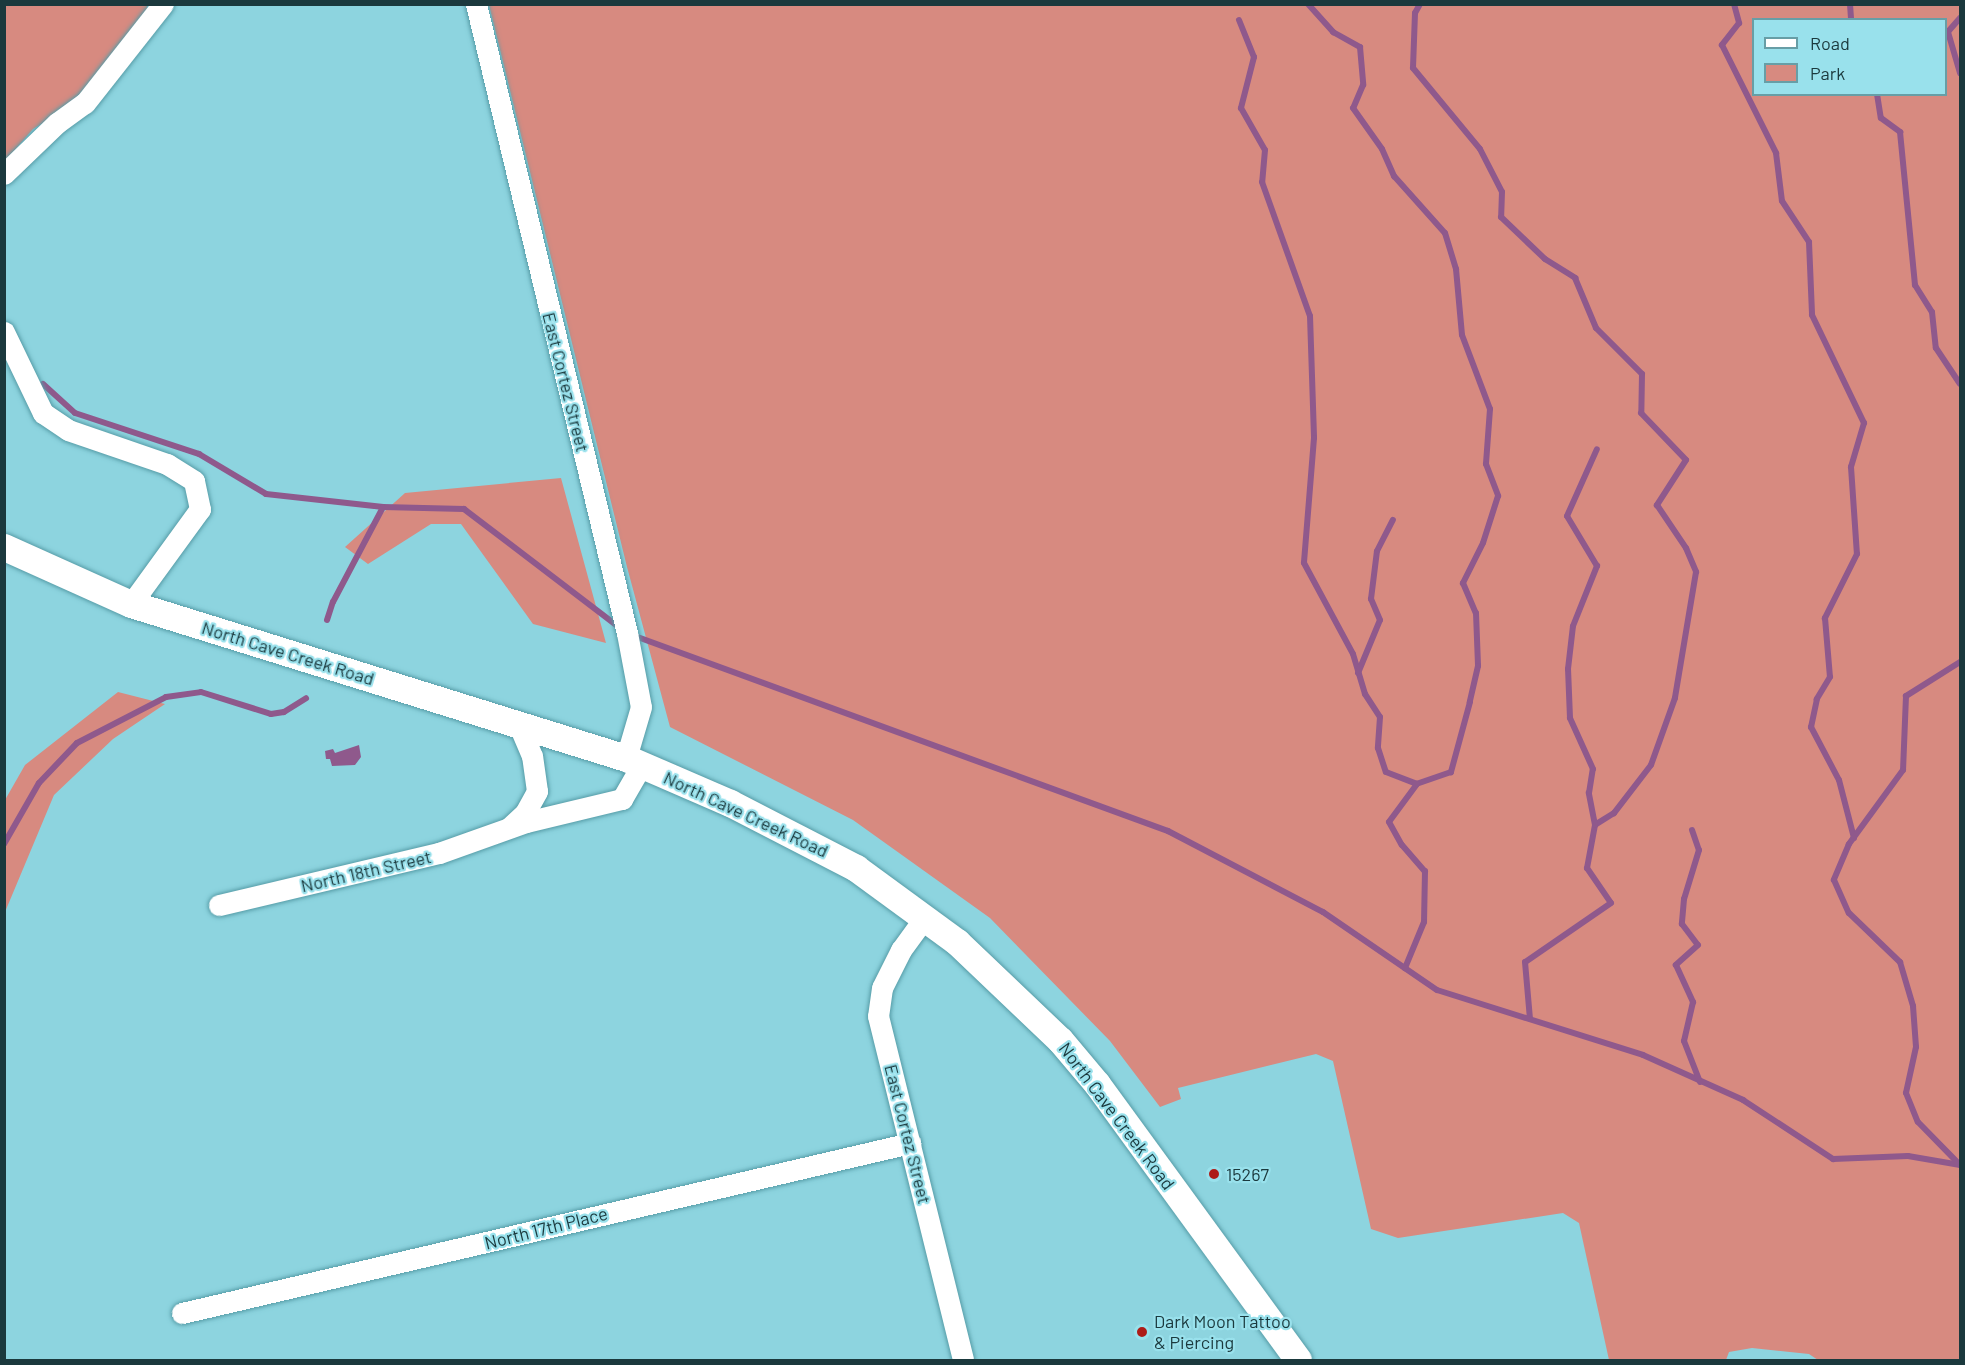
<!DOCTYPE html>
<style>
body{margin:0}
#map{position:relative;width:1965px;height:1365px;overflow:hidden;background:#8dd4df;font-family:Barlow,sans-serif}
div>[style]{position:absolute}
.green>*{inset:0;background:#d78a80}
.water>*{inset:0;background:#8f598c}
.stream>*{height:6px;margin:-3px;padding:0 3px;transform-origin:3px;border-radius:3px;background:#8f598c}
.roads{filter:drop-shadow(0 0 2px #569ca7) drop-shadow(0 0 2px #569ca7)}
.minor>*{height:21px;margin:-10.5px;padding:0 10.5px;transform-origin:10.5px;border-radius:10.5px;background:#fff}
.major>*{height:27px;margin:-13.5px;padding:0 13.5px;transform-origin:13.5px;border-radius:13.5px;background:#fff}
.dots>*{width:16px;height:16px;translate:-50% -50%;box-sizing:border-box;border:3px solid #99e1ec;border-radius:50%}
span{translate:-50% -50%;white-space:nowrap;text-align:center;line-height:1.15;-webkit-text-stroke:4.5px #99e1ec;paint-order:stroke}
.street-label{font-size:18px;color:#1b393d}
.poi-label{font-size:18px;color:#1b393d}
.left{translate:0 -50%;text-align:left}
.frame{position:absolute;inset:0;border:6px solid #1b393d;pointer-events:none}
.legend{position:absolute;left:1752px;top:18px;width:195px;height:78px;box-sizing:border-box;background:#99e1ec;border:2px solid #679ea6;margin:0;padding:8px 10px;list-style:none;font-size:18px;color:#1b393d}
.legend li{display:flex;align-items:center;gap:12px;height:30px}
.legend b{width:30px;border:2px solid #679ea6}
</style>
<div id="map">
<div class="green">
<div style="clip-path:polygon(5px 5px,147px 5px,147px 14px,81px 100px,33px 129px,5px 161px)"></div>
<div style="clip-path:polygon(evenodd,489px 5px,1960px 5px,1960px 1360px,1818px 1360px,1809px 1354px,1752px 1348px,1729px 1352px,1726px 1360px,1609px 1360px,1579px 1223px,1563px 1213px,1398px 1238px,1371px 1229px,1333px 1061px,1316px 1054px,1178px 1088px,1181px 1099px,1160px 1107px,1110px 1041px,990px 918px,853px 820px,670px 727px,627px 567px,489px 5px,1754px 20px,1946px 20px,1946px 94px,1754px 94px,1754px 20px)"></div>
<div style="clip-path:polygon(561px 478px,606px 643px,533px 624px,461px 524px,431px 524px,368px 564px,345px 547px,405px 493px)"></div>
<div style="clip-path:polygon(118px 692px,165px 704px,113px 739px,54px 795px,5px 912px,5px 800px,25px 765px)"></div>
</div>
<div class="water">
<div style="clip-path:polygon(359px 745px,361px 757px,355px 765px,332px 766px,330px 759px,326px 759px,325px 751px,333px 749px,335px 753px)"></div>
</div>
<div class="stream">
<div style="left:1308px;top:4px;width:38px;rotate:48deg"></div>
<div style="left:1333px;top:32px;width:31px;rotate:29deg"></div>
<div style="left:1360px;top:47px;width:38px;rotate:85deg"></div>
<div style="left:1363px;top:85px;width:25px;rotate:113deg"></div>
<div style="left:1353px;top:108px;width:50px;rotate:54.7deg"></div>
<div style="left:1382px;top:149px;width:30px;rotate:66deg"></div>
<div style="left:1394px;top:176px;width:76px;rotate:48.2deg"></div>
<div style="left:1445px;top:233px;width:38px;rotate:73deg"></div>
<div style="left:1456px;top:269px;width:66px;rotate:84.8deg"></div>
<div style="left:1462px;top:335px;width:79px;rotate:69.3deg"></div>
<div style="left:1490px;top:409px;width:55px;rotate:94.2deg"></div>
<div style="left:1486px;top:464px;width:34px;rotate:69deg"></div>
<div style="left:1498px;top:496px;width:49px;rotate:107.7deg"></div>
<div style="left:1483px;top:543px;width:45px;rotate:116.6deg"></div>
<div style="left:1463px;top:583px;width:33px;rotate:67deg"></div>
<div style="left:1476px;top:613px;width:53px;rotate:87.8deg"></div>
<div style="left:1478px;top:666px;width:37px;rotate:103deg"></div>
<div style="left:1470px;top:702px;width:73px;rotate:105.2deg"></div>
<div style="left:1451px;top:772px;width:36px;rotate:161deg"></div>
<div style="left:1417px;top:784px;width:47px;rotate:126.4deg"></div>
<div style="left:1389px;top:822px;width:26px;rotate:61deg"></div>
<div style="left:1402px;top:845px;width:35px;rotate:49deg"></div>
<div style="left:1425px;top:871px;width:51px;rotate:91.1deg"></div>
<div style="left:1424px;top:922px;width:50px;rotate:112.4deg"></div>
<div style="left:1420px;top:4px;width:10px;rotate:119deg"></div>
<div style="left:1415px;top:13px;width:55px;rotate:92.1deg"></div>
<div style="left:1413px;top:68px;width:105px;rotate:50.4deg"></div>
<div style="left:1480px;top:149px;width:48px;rotate:62.9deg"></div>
<div style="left:1502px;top:192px;width:25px;rotate:92deg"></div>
<div style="left:1501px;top:217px;width:61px;rotate:43.7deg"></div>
<div style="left:1545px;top:259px;width:36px;rotate:32deg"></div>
<div style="left:1575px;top:278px;width:54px;rotate:67.2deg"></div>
<div style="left:1596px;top:328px;width:65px;rotate:45deg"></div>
<div style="left:1642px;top:374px;width:39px;rotate:91deg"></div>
<div style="left:1641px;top:413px;width:65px;rotate:46.2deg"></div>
<div style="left:1686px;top:460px;width:54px;rotate:122.8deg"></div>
<div style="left:1657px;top:505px;width:52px;rotate:56deg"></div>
<div style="left:1686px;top:548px;width:26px;rotate:67deg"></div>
<div style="left:1696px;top:572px;width:128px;rotate:99.5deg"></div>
<div style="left:1675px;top:698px;width:71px;rotate:109.7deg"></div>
<div style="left:1651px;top:765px;width:61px;rotate:127.6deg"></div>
<div style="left:1614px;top:813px;width:22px;rotate:148deg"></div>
<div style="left:1595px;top:825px;width:44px;rotate:100.5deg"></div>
<div style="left:1587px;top:868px;width:42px;rotate:55.6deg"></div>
<div style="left:1611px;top:903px;width:104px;rotate:145.5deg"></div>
<div style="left:1525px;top:962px;width:57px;rotate:85deg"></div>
<div style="left:1734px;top:4px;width:20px;rotate:75deg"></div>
<div style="left:1739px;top:23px;width:28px;rotate:128deg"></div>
<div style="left:1722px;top:45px;width:121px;rotate:63.4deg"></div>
<div style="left:1776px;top:153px;width:48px;rotate:82.9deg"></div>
<div style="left:1782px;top:201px;width:49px;rotate:56.6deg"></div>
<div style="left:1809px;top:242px;width:73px;rotate:87.6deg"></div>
<div style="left:1812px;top:315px;width:120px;rotate:64.3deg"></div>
<div style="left:1864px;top:423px;width:46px;rotate:106.5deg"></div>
<div style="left:1851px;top:467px;width:87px;rotate:86.1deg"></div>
<div style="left:1857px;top:554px;width:72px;rotate:116.6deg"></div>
<div style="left:1825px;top:618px;width:59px;rotate:85.2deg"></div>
<div style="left:1830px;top:677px;width:26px;rotate:121deg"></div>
<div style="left:1817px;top:699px;width:29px;rotate:102deg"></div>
<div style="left:1811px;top:727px;width:60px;rotate:62.2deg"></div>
<div style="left:1839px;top:780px;width:60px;rotate:75.5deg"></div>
<div style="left:1850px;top:4px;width:16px;rotate:86deg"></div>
<div style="left:1960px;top:18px;width:18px;rotate:131deg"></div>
<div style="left:1948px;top:32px;width:43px;rotate:73.7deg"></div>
<div style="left:1239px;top:20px;width:40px;rotate:68deg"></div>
<div style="left:1254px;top:57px;width:53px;rotate:104.3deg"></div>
<div style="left:1241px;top:108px;width:48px;rotate:60.3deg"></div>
<div style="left:1265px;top:150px;width:32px;rotate:95deg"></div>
<div style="left:1262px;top:182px;width:142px;rotate:70.3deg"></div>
<div style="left:1310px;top:316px;width:122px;rotate:88.1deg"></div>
<div style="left:1314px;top:438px;width:125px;rotate:94.6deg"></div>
<div style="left:1304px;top:563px;width:103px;rotate:61.7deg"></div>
<div style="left:1353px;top:654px;width:42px;rotate:73.3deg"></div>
<div style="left:1365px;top:694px;width:27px;rotate:57deg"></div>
<div style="left:1380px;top:717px;width:31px;rotate:94deg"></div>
<div style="left:1378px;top:748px;width:25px;rotate:72deg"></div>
<div style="left:1386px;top:772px;width:33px;rotate:21deg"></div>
<div style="left:1877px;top:94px;width:24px;rotate:81deg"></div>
<div style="left:1881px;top:118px;width:24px;rotate:36deg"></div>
<div style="left:1900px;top:132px;width:154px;rotate:84.4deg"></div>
<div style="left:1915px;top:285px;width:32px;rotate:58deg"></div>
<div style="left:1932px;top:312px;width:36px;rotate:84deg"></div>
<div style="left:1936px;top:348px;width:43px;rotate:56.3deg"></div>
<div style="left:43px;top:384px;width:43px;rotate:42.2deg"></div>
<div style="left:75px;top:413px;width:131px;rotate:18.3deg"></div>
<div style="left:199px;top:454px;width:78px;rotate:30.8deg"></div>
<div style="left:266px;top:494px;width:118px;rotate:6.3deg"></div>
<div style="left:383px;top:507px;width:81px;rotate:1.4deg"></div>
<div style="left:464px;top:509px;width:196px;rotate:37.3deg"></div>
<div style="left:327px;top:620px;width:19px;rotate:-72deg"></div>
<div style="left:333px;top:602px;width:107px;rotate:-62.2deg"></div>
<div style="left:632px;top:635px;width:571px;rotate:20.09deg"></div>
<div style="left:1168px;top:831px;width:175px;rotate:27.6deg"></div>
<div style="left:1323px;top:912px;width:138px;rotate:34.4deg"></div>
<div style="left:1437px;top:990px;width:216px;rotate:17.5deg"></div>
<div style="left:1643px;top:1055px;width:110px;rotate:24.2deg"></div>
<div style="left:1743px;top:1100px;width:108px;rotate:33.2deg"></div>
<div style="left:1833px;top:1159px;width:75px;rotate:-2.3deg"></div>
<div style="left:1908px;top:1156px;width:53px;rotate:9.8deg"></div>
<div style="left:1960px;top:662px;width:64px;rotate:147.8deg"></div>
<div style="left:1906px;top:696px;width:74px;rotate:92.3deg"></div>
<div style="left:1903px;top:770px;width:92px;rotate:126.1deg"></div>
<div style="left:1849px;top:844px;width:39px;rotate:113deg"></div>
<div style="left:1834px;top:880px;width:36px;rotate:66deg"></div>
<div style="left:1849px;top:913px;width:71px;rotate:43.9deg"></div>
<div style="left:1900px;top:962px;width:46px;rotate:73.5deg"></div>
<div style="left:1913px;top:1006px;width:41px;rotate:85.8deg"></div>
<div style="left:1916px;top:1047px;width:47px;rotate:102.3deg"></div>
<div style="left:1906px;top:1093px;width:31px;rotate:68deg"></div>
<div style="left:1918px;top:1122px;width:60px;rotate:45.7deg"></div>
<div style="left:1358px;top:673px;width:57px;rotate:-67.5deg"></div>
<div style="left:1380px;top:620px;width:23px;rotate:-113deg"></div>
<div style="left:1371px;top:599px;width:48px;rotate:-82.9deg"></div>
<div style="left:1377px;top:551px;width:35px;rotate:-63deg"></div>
<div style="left:1595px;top:825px;width:33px;rotate:-101deg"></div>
<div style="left:1589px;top:793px;width:24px;rotate:-81deg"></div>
<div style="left:1593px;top:769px;width:56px;rotate:-114.3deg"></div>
<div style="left:1570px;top:718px;width:49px;rotate:-92.3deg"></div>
<div style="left:1568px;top:669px;width:43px;rotate:-83.4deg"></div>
<div style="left:1573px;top:626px;width:65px;rotate:-68.2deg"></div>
<div style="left:1597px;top:566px;width:58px;rotate:-121deg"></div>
<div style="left:1567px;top:516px;width:73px;rotate:-65.9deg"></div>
<div style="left:1692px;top:830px;width:21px;rotate:71deg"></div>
<div style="left:1699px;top:850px;width:51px;rotate:107deg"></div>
<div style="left:1684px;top:899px;width:25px;rotate:95deg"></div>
<div style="left:1682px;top:924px;width:26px;rotate:53deg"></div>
<div style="left:1698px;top:945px;width:30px;rotate:138deg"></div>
<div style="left:1676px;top:965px;width:41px;rotate:65.3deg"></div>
<div style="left:1693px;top:1002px;width:40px;rotate:103deg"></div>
<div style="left:1684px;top:1041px;width:44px;rotate:68.7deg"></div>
<div style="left:4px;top:844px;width:70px;rotate:-60.2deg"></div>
<div style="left:39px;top:783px;width:55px;rotate:-46.5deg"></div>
<div style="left:77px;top:743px;width:100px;rotate:-27.3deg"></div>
<div style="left:166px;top:697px;width:35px;rotate:-8deg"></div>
<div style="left:201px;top:692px;width:73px;rotate:17.4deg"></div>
<div style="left:271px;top:714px;width:13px;rotate:-9deg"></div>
<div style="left:284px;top:712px;width:26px;rotate:-32deg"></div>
</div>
<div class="roads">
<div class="minor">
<div style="left:476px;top:4px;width:647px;rotate:76.5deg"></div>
<div style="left:627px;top:633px;width:75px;rotate:79.3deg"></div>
<div style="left:641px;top:707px;width:53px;rotate:106.4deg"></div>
<div style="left:4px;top:174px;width:74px;rotate:-43.9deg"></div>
<div style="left:57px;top:123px;width:34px;rotate:-36deg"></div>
<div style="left:85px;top:103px;width:126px;rotate:-51.8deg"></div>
<div style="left:4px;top:332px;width:90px;rotate:64.3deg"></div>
<div style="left:43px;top:413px;width:30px;rotate:34deg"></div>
<div style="left:68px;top:430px;width:105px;rotate:19deg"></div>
<div style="left:167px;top:464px;width:32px;rotate:32deg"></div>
<div style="left:194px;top:481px;width:29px;rotate:78deg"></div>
<div style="left:200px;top:509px;width:117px;rotate:126deg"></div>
<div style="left:510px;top:827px;width:21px;rotate:-43deg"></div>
<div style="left:525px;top:813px;width:25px;rotate:-61deg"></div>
<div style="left:537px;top:791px;width:35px;rotate:-98deg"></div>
<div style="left:532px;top:756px;width:36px;rotate:-113deg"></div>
<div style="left:219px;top:905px;width:226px;rotate:-13.3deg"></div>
<div style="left:439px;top:853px;width:92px;rotate:-19.6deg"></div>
<div style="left:526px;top:822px;width:99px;rotate:-13.5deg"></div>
<div style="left:622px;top:799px;width:39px;rotate:-60deg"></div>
<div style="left:925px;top:917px;width:41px;rotate:126deg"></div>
<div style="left:901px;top:950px;width:42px;rotate:116.6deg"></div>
<div style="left:882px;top:988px;width:28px;rotate:98deg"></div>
<div style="left:878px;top:1016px;width:354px;rotate:76.1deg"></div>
<div style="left:182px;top:1313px;width:748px;rotate:-13.14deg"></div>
</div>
<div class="major">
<div style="left:4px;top:547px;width:139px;rotate:24.2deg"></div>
<div style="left:131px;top:604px;width:518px;rotate:17.28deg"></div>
<div style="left:626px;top:758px;width:113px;rotate:23.4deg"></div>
<div style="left:730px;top:803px;width:142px;rotate:27.3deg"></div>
<div style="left:856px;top:868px;width:125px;rotate:36.2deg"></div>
<div style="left:957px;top:942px;width:142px;rotate:43.6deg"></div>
<div style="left:1060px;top:1040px;width:57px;rotate:49.9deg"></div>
<div style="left:1097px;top:1084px;width:341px;rotate:53.9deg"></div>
</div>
</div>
<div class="dots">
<div style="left:1214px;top:1174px;background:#ad1c18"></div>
<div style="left:1142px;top:1332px;background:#ad1c18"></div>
</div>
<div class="street-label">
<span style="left:566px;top:382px;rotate:76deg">East Cortez Street</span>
<span style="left:288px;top:653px;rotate:17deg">North Cave Creek Road</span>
<span style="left:746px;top:814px;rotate:25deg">North Cave Creek Road</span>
<span style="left:366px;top:871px;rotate:-13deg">North 18th Street</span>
<span style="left:1117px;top:1116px;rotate:53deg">North Cave Creek Road</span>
<span style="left:908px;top:1134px;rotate:76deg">East Cortez Street</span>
<span style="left:546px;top:1228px;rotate:-14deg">North 17th Place</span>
</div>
<div class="poi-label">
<span class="left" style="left:1226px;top:1174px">15267</span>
<span class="left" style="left:1154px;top:1332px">Dark Moon Tattoo<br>&amp; Piercing</span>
</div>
<div class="frame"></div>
<ul class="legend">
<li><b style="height:8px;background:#fff"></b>Road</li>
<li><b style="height:16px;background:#d78a80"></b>Park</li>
</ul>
</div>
